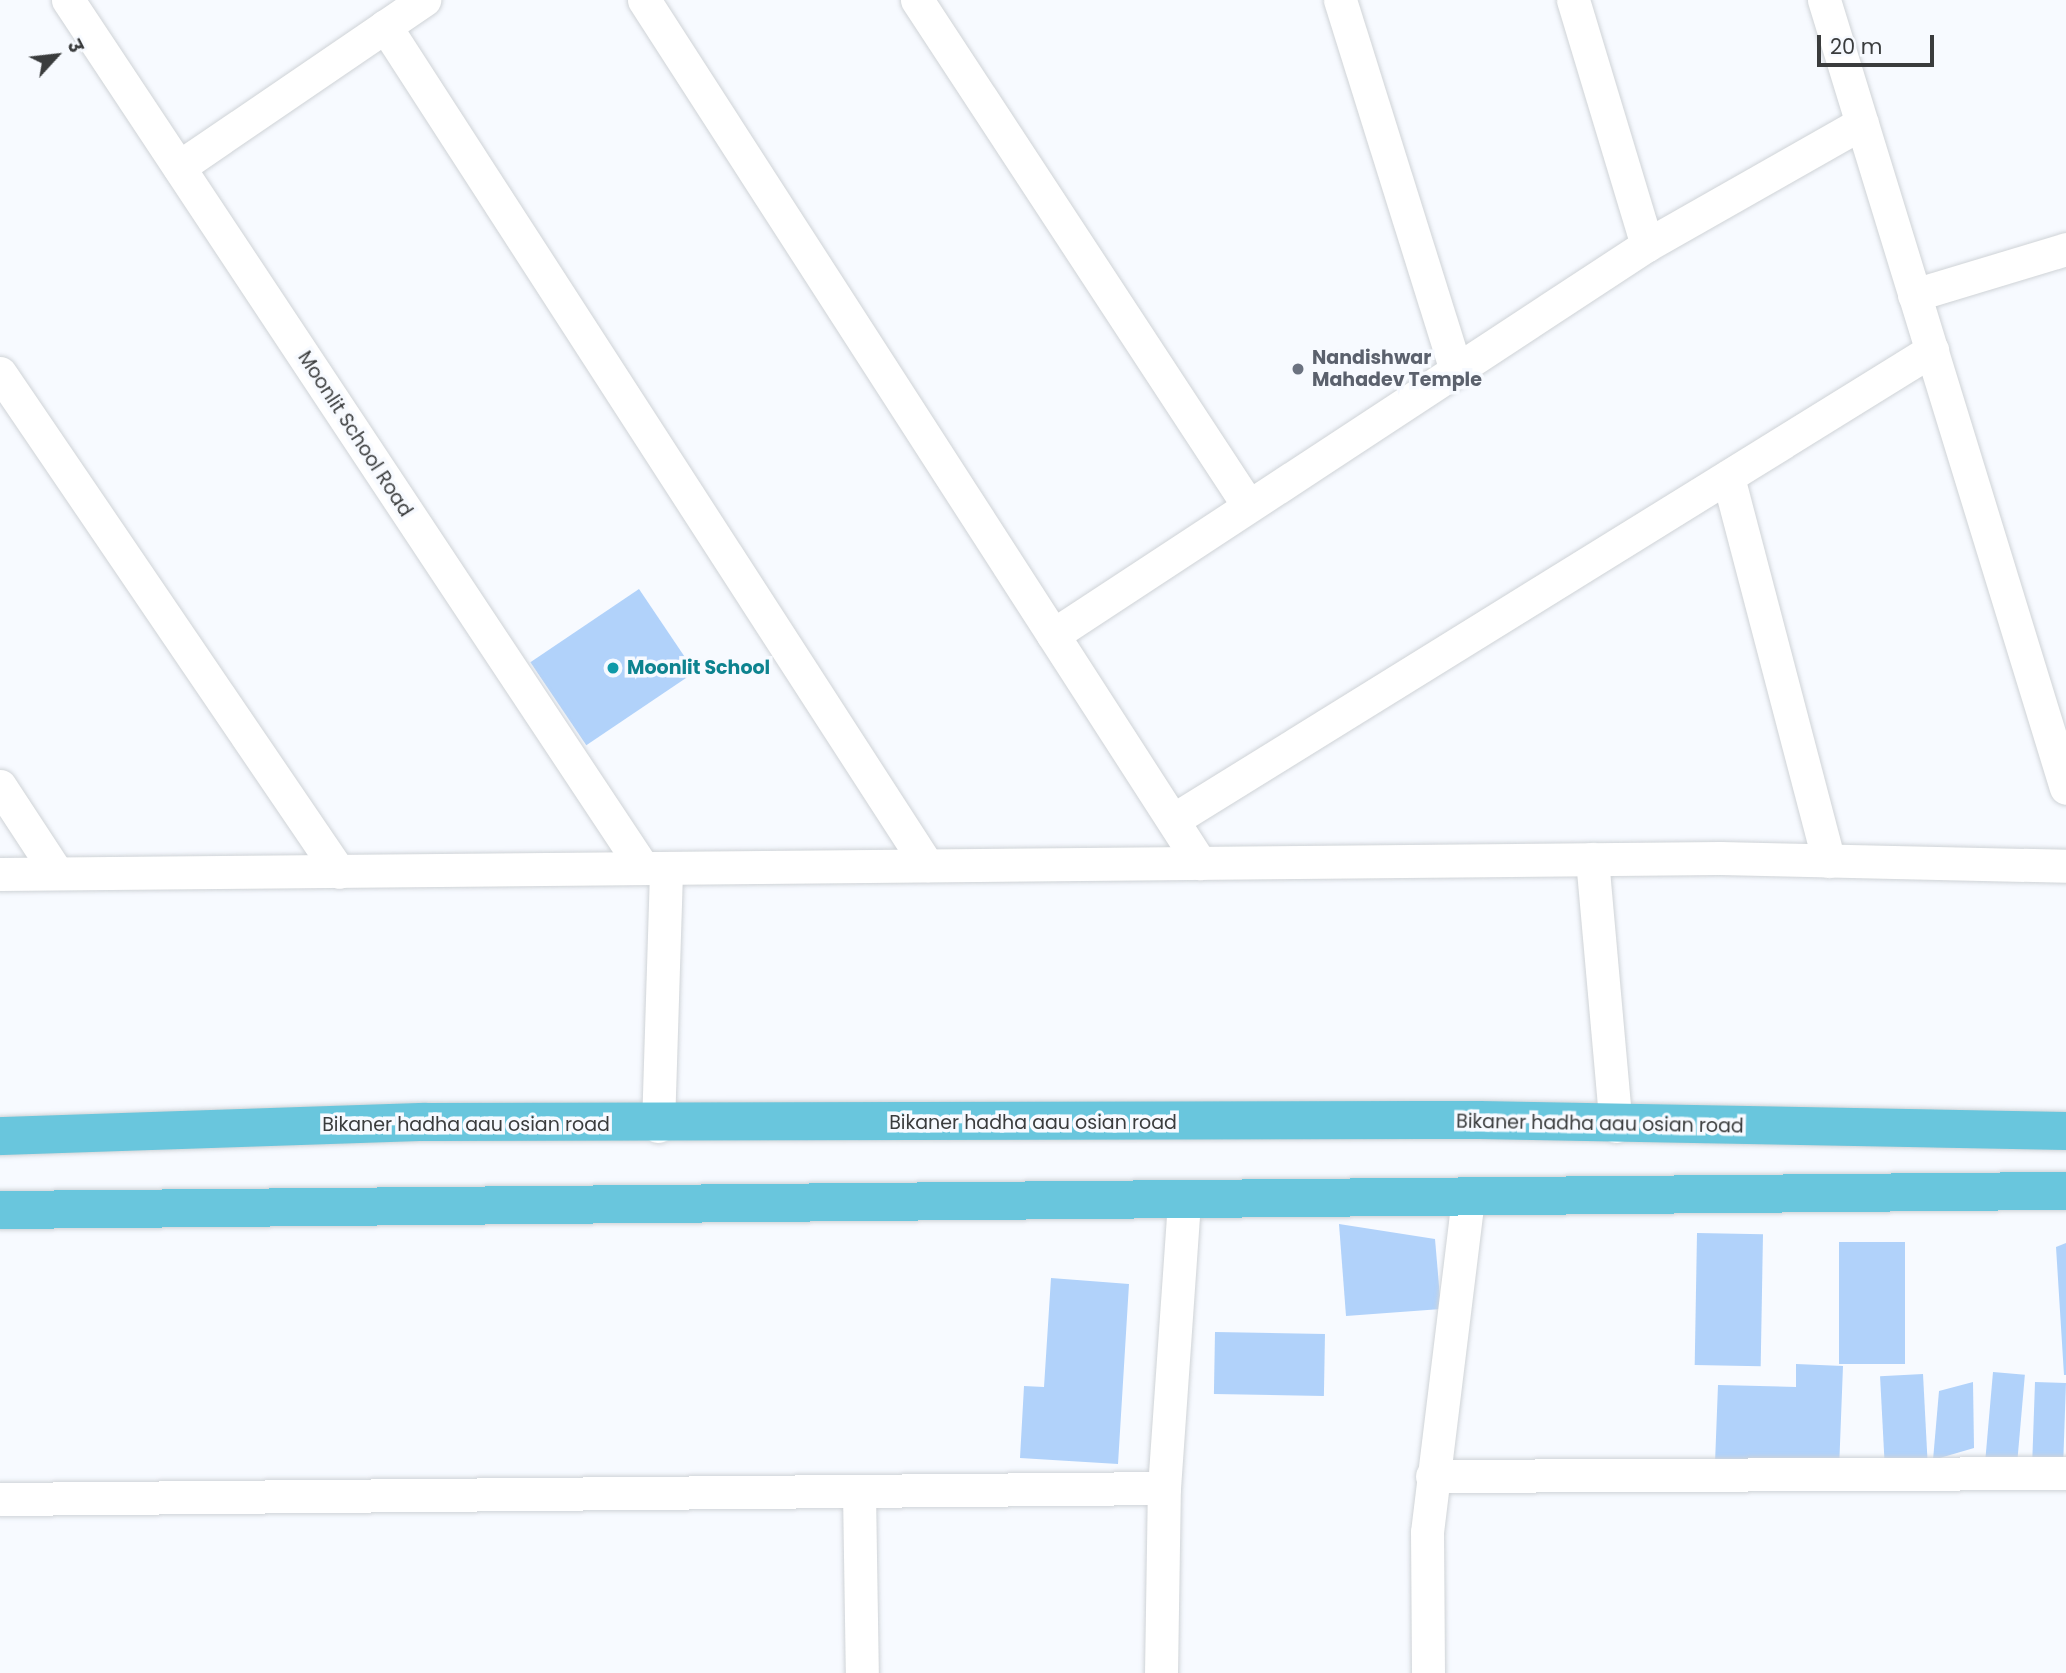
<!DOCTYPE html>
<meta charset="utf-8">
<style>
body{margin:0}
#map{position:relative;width:2066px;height:1673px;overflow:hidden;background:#f7faff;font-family:Poppins,"Noto Sans Devanagari",sans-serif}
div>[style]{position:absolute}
.building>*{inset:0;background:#b1d2fa;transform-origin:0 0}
.roads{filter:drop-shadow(0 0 2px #cfd3d7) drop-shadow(0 0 2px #cfd3d7)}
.street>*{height:33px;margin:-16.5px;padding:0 16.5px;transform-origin:16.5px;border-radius:16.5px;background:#fff}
.primary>*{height:38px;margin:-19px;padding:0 19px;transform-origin:19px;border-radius:19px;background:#69c6dd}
.dots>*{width:19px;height:19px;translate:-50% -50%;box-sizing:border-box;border:4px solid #f7faff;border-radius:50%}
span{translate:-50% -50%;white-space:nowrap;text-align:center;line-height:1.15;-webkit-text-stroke:7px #f7faff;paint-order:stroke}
.worship-label{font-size:19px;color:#5b616d;font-weight:700}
.left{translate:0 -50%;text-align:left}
.street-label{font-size:19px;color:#3a3c3d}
.culture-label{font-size:19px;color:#0d838f;font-weight:700}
.north{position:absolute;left:21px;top:21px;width:70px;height:70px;-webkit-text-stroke:5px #f7faff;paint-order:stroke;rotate:63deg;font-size:19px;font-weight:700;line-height:28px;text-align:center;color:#3a3c3d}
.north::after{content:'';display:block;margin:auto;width:24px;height:32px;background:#3a3c3d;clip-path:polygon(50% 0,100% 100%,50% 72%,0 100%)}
.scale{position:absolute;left:1817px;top:35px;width:117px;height:32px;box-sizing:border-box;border:4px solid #3a3c3d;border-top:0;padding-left:9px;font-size:21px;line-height:24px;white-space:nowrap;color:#3a3c3d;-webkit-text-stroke:5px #f7faff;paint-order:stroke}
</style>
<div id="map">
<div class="building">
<div style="left:639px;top:589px;width:100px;height:131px;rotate:56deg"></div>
<div style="clip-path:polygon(1339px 1224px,1435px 1239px,1441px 1309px,1346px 1316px)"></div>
<div style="left:1697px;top:1233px;width:66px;height:132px;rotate:1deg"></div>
<div style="left:1839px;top:1242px;width:66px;height:122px"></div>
<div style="clip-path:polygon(2066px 1243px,2066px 1375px,2064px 1375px,2056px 1247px)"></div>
<div style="clip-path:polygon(1051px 1278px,1129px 1284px,1118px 1464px,1020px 1458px,1024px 1386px,1044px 1387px)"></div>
<div style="left:1215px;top:1332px;width:110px;height:62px;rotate:1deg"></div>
<div style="clip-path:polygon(1796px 1364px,1843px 1366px,1839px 1470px,1715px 1463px,1718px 1385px,1796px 1387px)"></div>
<div style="left:1993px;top:1372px;width:32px;height:86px;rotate:5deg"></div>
<div style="left:1923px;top:1374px;width:90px;height:43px;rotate:87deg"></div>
<div style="clip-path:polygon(1973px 1382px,1974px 1448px,1933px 1460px,1939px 1391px)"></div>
<div style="left:2035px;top:1382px;width:31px;height:77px;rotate:2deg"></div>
</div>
<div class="roads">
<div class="street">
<div style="left:68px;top:0;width:1041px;rotate:56.48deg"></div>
<div style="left:644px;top:0;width:1027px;rotate:57.21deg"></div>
<div style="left:917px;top:0;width:604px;rotate:56.76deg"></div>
<div style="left:1340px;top:0;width:389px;rotate:72.6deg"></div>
<div style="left:1573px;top:0;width:256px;rotate:73.2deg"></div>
<div style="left:1824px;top:0;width:824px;rotate:72.93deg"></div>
<div style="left:385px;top:26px;width:999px;rotate:57.14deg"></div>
<div style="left:179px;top:167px;width:297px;rotate:-34.3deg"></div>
<div style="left:1914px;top:295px;width:159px;rotate:-16.8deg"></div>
<div style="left:0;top:373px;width:603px;rotate:55.81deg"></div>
<div style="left:1728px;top:477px;width:397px;rotate:75.3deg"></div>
<div style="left:1053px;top:635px;width:711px;rotate:-33.29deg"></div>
<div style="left:1647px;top:245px;width:247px;rotate:-29.6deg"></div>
<div style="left:0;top:786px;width:104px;rotate:56.8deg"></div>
<div style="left:1173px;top:820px;width:893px;rotate:-31.77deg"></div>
<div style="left:1592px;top:859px;width:268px;rotate:84.9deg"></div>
<div style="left:0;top:874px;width:1720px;rotate:-0.53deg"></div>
<div style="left:1720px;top:858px;width:346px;rotate:1.3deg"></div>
<div style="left:658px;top:1126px;width:257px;rotate:-88.2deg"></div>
<div style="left:1432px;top:1476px;width:634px;rotate:-0.27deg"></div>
<div style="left:859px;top:1492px;width:181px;rotate:89.1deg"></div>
<div style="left:0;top:1499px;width:1164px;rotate:-0.54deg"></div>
<div style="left:1161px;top:1673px;width:185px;rotate:-89.1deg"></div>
<div style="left:1164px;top:1488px;width:286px;rotate:-86deg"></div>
<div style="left:1428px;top:1673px;width:141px;rotate:-90.4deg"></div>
<div style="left:1427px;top:1532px;width:337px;rotate:-83deg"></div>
</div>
<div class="primary">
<div style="left:0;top:1136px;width:423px;rotate:-1.9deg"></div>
<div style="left:423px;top:1122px;width:1056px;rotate:-0.11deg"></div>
<div style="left:1479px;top:1120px;width:587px;rotate:1.07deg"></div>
<div style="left:0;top:1210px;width:2066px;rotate:-0.53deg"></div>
</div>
</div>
<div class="dots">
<div style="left:1298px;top:369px;background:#6b7280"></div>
<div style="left:613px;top:668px;background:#0f9aa8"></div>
</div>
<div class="worship-label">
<span class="left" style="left:1312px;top:369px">Nandishwar<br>Mahadev Temple</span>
</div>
<div class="street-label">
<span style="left:355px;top:434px;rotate:57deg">Moonlit School Road</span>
<span style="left:1033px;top:1123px">Bikaner hadha aau osian road</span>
<span style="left:1600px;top:1124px;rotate:1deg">Bikaner hadha aau osian road</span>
<span style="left:466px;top:1125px">Bikaner hadha aau osian road</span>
</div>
<div class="culture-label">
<span class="left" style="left:627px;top:668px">Moonlit School</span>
</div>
<div class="north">उ</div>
<div class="scale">20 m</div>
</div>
